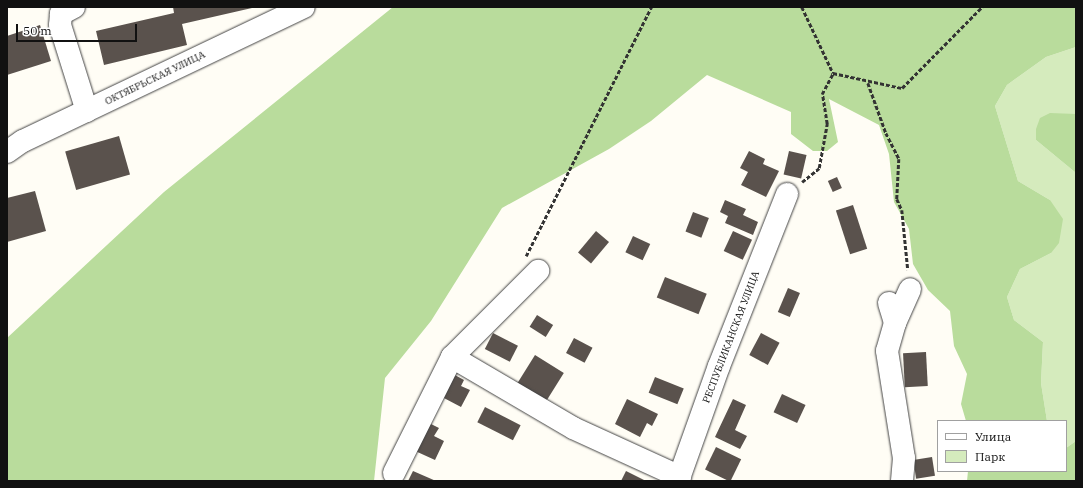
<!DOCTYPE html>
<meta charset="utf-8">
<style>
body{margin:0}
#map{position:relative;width:1083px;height:488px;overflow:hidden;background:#fffdf5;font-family:"IBM Plex Serif",serif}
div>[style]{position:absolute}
.green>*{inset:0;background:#d5ebbd}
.forest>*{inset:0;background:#b9dc9c}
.building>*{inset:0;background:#5a524d;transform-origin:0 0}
.path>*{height:2.5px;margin-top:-1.25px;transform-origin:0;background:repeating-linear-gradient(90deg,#333 0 4px,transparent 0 6px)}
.roads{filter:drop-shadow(0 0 1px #444) drop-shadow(0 0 1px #444)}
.minor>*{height:22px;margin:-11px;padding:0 11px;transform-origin:11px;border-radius:11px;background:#fff}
span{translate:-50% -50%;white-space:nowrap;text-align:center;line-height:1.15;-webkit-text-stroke:4px #fff;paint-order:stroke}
.street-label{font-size:10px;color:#111}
.frame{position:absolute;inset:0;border:8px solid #111;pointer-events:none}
.legend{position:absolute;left:937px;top:420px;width:130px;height:52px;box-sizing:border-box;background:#fff;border:1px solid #a0a0a0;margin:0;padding:5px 7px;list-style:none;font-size:12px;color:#111}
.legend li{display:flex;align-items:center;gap:8px;height:20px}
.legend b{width:20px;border:1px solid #a0a0a0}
.scale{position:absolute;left:16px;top:24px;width:121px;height:18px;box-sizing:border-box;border:2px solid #111;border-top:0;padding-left:5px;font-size:12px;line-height:14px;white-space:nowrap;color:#111;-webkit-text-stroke:3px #fff;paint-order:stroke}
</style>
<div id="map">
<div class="green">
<div style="clip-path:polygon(1076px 47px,1076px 114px,1036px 140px,1076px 173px,1076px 441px,1066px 448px,1066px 421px,1047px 421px,1041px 383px,1043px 342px,1014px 320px,1007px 297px,1020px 269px,1051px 253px,1050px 200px,1018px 181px,995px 106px,1007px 85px,1046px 57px)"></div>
</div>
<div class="forest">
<div style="clip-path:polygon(393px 7px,1076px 7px,1076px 47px,1046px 57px,1007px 85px,995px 106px,1018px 181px,1050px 200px,1063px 219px,1059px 243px,1051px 253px,1020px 269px,1007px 297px,1014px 320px,1043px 342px,1041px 383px,1047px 421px,966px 421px,961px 404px,967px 374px,954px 346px,950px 311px,928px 290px,913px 264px,909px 229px,894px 202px,889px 154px,879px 125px,829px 99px,838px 142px,827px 151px,813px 151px,791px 134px,791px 112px,707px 75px,651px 121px,609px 149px,502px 208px,431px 321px,385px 378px,374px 481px,7px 481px,7px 338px,164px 192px)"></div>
<div style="clip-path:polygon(1050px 113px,1076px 114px,1076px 173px,1036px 140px,1036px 129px,1040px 118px)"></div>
<div style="clip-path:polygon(1076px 441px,1076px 481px,967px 481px,968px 471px,1066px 471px,1066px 448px)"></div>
</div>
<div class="building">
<div style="clip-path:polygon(173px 7px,252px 8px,182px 24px,187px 45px,104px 65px,96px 31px,174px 13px)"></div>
<div style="clip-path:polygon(40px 25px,51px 61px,7px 75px,7px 36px)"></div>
<div style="left:119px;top:136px;width:40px;height:56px;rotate:74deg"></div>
<div style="clip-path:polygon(749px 151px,765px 159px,763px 164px,779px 171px,766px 197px,741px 185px,748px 172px,740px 168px)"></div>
<div style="left:789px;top:151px;width:18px;height:24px;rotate:13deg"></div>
<div style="left:837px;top:177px;width:12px;height:10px;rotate:66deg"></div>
<div style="clip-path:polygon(35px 191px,46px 231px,7px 242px,7px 198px)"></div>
<div style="clip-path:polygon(725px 200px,746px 209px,743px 215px,758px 222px,753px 235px,725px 223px,728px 216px,720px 212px)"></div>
<div style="left:853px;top:205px;width:46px;height:18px;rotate:72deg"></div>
<div style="left:693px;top:212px;width:17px;height:21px;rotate:21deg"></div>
<div style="left:596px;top:231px;width:17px;height:28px;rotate:40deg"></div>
<div style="left:733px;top:231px;width:21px;height:22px;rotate:25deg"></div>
<div style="left:633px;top:236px;width:19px;height:18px;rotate:25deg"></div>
<div style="left:665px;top:277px;width:45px;height:22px;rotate:22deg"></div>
<div style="left:788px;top:288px;width:13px;height:26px;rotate:23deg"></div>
<div style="left:537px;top:315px;width:19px;height:14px;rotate:32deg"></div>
<div style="left:493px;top:333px;width:28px;height:18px;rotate:27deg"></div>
<div style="left:761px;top:333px;width:21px;height:25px;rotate:28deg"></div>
<div style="left:574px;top:338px;width:21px;height:17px;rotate:28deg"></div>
<div style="left:926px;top:352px;width:34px;height:23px;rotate:87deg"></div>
<div style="left:535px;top:355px;width:34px;height:33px;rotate:32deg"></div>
<div style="clip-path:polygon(453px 374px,464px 380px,461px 386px,470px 390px,461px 407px,442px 397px)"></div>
<div style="left:655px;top:377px;width:31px;height:17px;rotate:22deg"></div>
<div style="left:782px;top:394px;width:26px;height:20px;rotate:25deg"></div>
<div style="clip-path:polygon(627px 399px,658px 414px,652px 426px,647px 423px,640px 437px,615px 424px)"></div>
<div style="clip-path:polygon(733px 399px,746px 405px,735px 430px,747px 436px,740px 449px,715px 437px)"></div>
<div style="left:485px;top:407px;width:40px;height:17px;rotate:27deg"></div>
<div style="clip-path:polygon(427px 422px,439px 428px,434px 436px,444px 441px,435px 460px,413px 450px)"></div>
<div style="left:716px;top:447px;width:28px;height:25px;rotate:26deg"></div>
<div style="left:932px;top:457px;width:19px;height:19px;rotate:81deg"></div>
<div style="clip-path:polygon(413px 471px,436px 481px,408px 481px)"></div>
<div style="clip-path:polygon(626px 471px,646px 481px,621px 481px)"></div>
</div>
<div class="path">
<div style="left:802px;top:7px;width:73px;rotate:64.8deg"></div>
<div style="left:868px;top:83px;width:53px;rotate:70.2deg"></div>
<div style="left:886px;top:133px;width:29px;rotate:63deg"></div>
<div style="left:899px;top:159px;width:40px;rotate:92.9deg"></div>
<div style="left:897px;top:199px;width:12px;rotate:66deg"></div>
<div style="left:902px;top:210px;width:60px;rotate:84.3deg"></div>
<div style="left:802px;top:182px;width:22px;rotate:-39deg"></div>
<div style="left:819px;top:168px;width:45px;rotate:-79.7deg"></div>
<div style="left:827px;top:124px;width:30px;rotate:-99deg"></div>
<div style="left:822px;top:94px;width:24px;rotate:-62deg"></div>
<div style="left:833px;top:73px;width:71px;rotate:12.3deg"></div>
<div style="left:902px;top:88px;width:114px;rotate:-45.4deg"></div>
<div style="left:526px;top:256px;width:279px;rotate:-63.3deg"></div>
</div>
<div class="roads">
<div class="minor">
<div style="left:74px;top:7px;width:15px;rotate:152deg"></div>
<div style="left:61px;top:14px;width:11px;rotate:95deg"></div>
<div style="left:60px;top:25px;width:90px;rotate:72.6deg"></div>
<div style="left:7px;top:152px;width:19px;rotate:-35deg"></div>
<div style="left:23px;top:141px;width:311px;rotate:-25.5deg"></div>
<div style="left:889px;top:303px;width:21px;rotate:73deg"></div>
<div style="left:895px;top:323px;width:29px;rotate:106deg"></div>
<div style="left:887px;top:351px;width:108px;rotate:81deg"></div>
<div style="left:904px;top:458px;width:23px;rotate:95deg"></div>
<div style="left:895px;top:323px;width:37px;rotate:-66deg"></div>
<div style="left:452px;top:357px;width:140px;rotate:30.4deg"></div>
<div style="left:573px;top:428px;width:118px;rotate:24.6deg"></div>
<div style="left:394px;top:473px;width:130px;rotate:-63.4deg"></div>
<div style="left:452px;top:357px;width:122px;rotate:-45deg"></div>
<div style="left:678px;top:481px;width:122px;rotate:-70.4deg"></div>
<div style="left:719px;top:366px;width:185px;rotate:-68.4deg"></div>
</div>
</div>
<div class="street-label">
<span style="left:155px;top:78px;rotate:-26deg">ОКТЯБРЬСКАЯ УЛИЦА</span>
<span style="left:731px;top:337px;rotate:-69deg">РЕСПУБЛИКАНСКАЯ УЛИЦА</span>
</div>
<div class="frame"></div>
<ul class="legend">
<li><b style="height:5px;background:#fff"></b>Улица</li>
<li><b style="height:11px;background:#d5ebbd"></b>Парк</li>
</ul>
<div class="scale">50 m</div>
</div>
